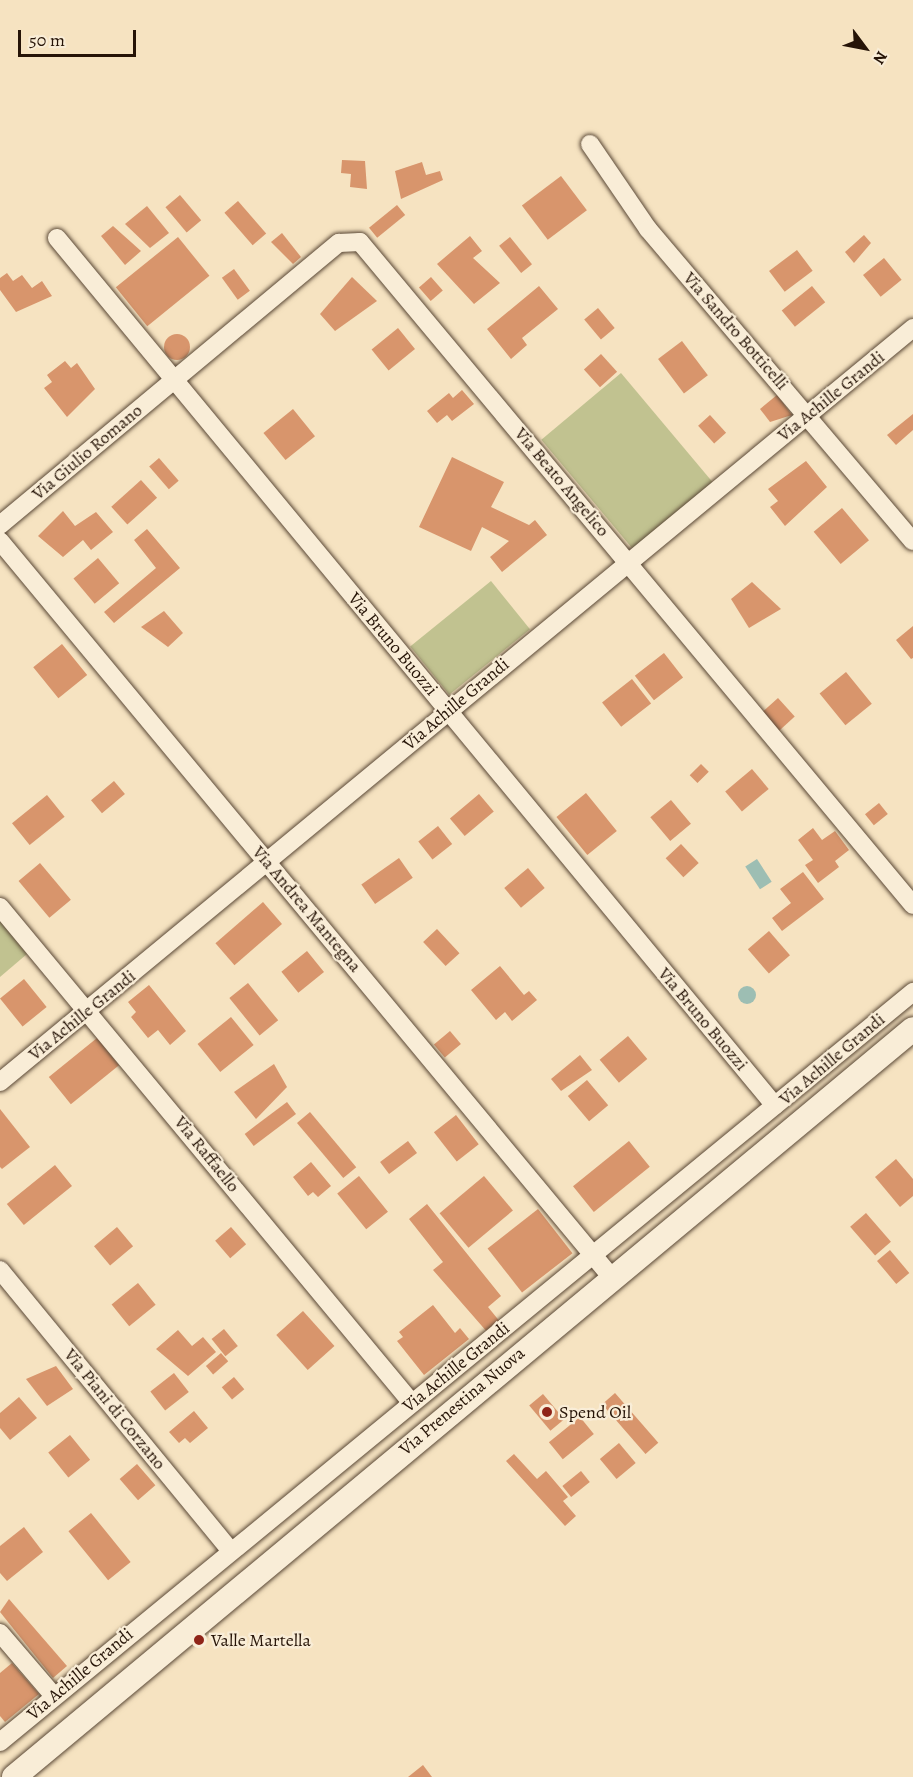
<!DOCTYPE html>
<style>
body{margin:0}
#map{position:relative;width:913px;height:1777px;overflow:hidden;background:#f6e3c1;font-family:Alegreya,serif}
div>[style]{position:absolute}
.green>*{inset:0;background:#c1c290;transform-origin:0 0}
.water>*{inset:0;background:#9dbeb3;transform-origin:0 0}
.round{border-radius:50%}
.building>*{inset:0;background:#d8956c;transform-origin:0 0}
.roads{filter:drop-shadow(0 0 2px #5a4836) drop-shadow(0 0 2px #5a4836)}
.minor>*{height:18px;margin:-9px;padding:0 9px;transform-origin:9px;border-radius:9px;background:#f9edd7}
.secondary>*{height:24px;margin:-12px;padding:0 12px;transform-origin:12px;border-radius:12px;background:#f9edd7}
.dots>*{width:16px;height:16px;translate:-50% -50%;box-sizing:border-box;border:3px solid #f9edd7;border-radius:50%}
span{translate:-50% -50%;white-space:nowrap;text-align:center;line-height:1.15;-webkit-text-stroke:4.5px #f9edd7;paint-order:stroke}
.street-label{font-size:18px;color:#261407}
.poi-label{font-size:18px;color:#261407}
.left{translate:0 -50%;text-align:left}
.north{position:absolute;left:835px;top:18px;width:60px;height:60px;-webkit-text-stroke:4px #f9edd7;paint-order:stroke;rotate:122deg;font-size:16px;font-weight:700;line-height:24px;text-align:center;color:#261407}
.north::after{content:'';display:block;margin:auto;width:21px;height:27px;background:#261407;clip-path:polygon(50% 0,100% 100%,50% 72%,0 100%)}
.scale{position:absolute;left:18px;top:30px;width:118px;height:27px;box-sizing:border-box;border:3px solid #261407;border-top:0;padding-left:8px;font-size:18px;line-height:21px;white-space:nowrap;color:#261407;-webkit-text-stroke:4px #f9edd7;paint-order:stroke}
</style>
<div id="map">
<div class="green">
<div style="left:621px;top:373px;width:143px;height:104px;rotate:50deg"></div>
<div style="left:491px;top:581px;width:62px;height:104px;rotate:51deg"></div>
<div style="clip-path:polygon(0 921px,27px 954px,0 977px)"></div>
</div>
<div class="water">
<div style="left:757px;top:859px;width:27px;height:14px;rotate:57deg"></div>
<div class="round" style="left:738px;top:986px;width:18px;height:18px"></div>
</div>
<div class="building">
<div style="clip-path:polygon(342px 160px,365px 161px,367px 189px,350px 187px,351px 174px,341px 173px)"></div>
<div style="clip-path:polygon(422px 162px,426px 175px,440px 171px,443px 180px,401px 199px,395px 171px)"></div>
<div style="left:561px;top:176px;width:43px;height:49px;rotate:53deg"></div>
<div style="left:180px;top:195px;width:33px;height:19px;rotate:50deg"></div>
<div style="left:238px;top:201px;width:43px;height:18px;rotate:49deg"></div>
<div style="left:397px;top:205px;width:13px;height:36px;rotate:51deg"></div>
<div style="clip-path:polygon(147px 206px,169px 233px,150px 248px,125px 224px)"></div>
<div style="clip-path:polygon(113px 226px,141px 251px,125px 265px,101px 236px)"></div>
<div style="clip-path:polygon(282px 233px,301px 257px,293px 264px,271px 242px)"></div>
<div style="clip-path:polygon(864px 235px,871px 243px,854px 263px,845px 252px)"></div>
<div style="clip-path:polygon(470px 236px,482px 251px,473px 258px,500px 283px,474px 304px,437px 264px)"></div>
<div style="left:178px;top:237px;width:50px;height:80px;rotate:51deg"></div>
<div style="left:510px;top:237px;width:35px;height:14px;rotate:51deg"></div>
<div style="left:797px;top:250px;width:26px;height:35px;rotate:53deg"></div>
<div style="left:884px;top:258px;width:28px;height:27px;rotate:51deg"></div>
<div style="left:234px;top:269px;width:27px;height:15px;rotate:54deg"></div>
<div style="clip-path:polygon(7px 273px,13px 281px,22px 275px,32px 288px,42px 281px,52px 296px,16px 312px,0 290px,0 278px)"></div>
<div style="clip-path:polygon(352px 277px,377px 301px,335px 331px,320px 314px)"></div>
<div style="left:431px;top:277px;width:18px;height:16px;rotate:49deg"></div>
<div style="clip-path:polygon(539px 286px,558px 309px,522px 338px,527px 345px,511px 359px,487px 329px)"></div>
<div style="left:812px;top:286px;width:21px;height:39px;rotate:51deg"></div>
<div style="left:598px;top:308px;width:26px;height:18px;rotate:50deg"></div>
<div style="left:398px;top:328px;width:27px;height:34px;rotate:51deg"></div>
<div class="round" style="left:164px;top:334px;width:26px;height:26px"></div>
<div style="left:682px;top:341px;width:43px;height:30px;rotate:53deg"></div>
<div style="left:601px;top:354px;width:24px;height:23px;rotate:48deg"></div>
<div style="clip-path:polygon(65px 361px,71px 368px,77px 363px,95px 389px,67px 417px,44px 388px,52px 382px,47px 375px)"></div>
<div style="clip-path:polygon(462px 390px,474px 404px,452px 421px,447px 415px,437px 423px,427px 411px,449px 393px,453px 398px)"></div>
<div style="clip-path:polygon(777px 395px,792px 415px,770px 422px,760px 409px)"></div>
<div style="left:293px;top:409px;width:35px;height:38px;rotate:51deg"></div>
<div style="clip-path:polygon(913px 414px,913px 430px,896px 445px,887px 435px)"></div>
<div style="left:710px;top:415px;width:24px;height:16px;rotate:48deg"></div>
<div style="clip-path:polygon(452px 457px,504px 482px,491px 507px,529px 525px,535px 520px,547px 535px,502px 572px,490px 557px,509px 541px,482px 527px,471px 551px,419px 527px)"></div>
<div style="left:159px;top:458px;width:30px;height:13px;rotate:49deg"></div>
<div style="clip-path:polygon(806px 461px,827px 487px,785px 526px,770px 507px,778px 501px,768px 489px)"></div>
<div style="left:141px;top:480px;width:24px;height:40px;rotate:48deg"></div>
<div style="left:842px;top:508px;width:42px;height:37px;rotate:50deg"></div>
<div style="clip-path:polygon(63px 511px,75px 526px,96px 512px,113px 532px,91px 550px,83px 540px,63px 557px,38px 536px)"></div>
<div style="clip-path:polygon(147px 529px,180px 568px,114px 623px,104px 612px,156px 568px,134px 540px)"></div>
<div style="left:98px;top:558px;width:33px;height:32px;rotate:50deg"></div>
<div style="clip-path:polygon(752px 582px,781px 609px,749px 628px,731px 599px)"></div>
<div style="clip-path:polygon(164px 611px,183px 633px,168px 647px,141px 627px)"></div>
<div style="clip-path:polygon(913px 626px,913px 658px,911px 659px,896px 640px)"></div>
<div style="left:62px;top:644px;width:40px;height:37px;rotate:51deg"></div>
<div style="left:664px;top:653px;width:31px;height:37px;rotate:52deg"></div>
<div style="left:846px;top:672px;width:41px;height:34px;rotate:51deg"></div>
<div style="left:632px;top:679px;width:31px;height:38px;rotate:52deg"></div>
<div style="left:778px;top:698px;width:25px;height:21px;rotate:48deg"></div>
<div style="left:701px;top:764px;width:11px;height:16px;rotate:45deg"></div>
<div style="left:752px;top:769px;width:26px;height:35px;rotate:50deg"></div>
<div style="left:114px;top:781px;width:17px;height:30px;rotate:50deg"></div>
<div style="left:586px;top:793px;width:49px;height:38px;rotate:51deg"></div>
<div style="left:479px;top:794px;width:23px;height:38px;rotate:50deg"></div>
<div style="left:47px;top:795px;width:28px;height:45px;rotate:51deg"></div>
<div style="left:671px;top:800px;width:31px;height:27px;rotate:50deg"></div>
<div style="left:879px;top:803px;width:14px;height:18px;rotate:51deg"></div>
<div style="left:438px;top:826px;width:23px;height:25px;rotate:52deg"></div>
<div style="clip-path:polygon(813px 828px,822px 840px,835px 831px,849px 850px,835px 861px,839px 867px,818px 883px,805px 865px,813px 860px,798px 840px)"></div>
<div style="left:681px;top:844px;width:26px;height:21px;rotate:47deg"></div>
<div style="left:399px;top:858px;width:24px;height:46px;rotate:55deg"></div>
<div style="left:40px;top:863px;width:48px;height:28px;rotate:50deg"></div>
<div style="left:528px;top:868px;width:26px;height:31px;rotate:50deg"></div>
<div style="clip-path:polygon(803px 872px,824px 899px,782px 931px,772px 918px,791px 903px,780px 889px)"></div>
<div style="left:263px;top:902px;width:29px;height:63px;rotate:49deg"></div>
<div style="left:437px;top:929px;width:33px;height:19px;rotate:47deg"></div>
<div style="left:769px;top:931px;width:32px;height:28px;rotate:49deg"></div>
<div style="left:307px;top:951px;width:27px;height:33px;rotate:51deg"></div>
<div style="clip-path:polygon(500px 966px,524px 995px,529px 991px,537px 1000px,512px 1021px,505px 1012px,496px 1020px,471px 990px)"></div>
<div style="left:24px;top:979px;width:36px;height:31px;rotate:51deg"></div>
<div style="left:248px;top:983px;width:48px;height:24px;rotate:51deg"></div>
<div style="clip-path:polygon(149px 985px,186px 1031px,170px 1045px,158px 1030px,148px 1038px,131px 1017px,136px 1012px,128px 1002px)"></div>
<div style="left:231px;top:1017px;width:36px;height:43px;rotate:51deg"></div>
<div style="left:450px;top:1031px;width:17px;height:21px;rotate:50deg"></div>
<div style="left:628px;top:1036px;width:30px;height:37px;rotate:50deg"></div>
<div style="left:97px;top:1038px;width:35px;height:62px;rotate:51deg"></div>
<div style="clip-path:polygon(580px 1055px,592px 1070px,561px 1091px,551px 1079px)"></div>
<div style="clip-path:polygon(274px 1064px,287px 1087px,256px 1119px,234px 1092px)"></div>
<div style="left:587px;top:1080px;width:33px;height:25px;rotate:50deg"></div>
<div style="left:287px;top:1102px;width:15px;height:53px;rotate:53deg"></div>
<div style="clip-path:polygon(0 1109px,30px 1147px,2px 1169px,0 1167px)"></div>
<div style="left:310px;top:1112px;width:72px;height:17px;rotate:50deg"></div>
<div style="left:456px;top:1115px;width:37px;height:28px;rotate:52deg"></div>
<div style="left:408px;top:1141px;width:15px;height:35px;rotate:53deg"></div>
<div style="left:629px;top:1141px;width:33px;height:72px;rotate:51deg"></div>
<div style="clip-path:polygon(896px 1159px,913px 1179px,913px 1196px,900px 1207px,875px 1177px)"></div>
<div style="clip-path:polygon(311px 1162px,331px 1186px,318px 1197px,313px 1192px,308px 1196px,293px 1177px)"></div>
<div style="left:55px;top:1165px;width:27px;height:62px;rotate:51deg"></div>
<div style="left:359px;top:1176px;width:46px;height:28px;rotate:51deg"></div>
<div style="left:484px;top:1176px;width:45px;height:58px;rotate:50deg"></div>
<div style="clip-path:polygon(427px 1204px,501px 1296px,488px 1307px,501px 1323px,488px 1333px,433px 1270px,443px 1262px,409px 1219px)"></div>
<div style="left:538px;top:1209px;width:56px;height:64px;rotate:52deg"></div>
<div style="left:866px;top:1213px;width:38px;height:21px;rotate:49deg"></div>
<div style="left:117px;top:1227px;width:25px;height:30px;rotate:50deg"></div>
<div style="left:231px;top:1227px;width:23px;height:21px;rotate:49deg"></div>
<div style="left:890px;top:1250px;width:30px;height:17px;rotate:50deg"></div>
<div style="left:138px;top:1283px;width:28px;height:34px;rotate:51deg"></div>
<div style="clip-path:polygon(433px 1305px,455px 1333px,460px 1328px,469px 1339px,424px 1375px,397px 1341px,403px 1337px,399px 1332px)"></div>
<div style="left:303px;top:1311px;width:47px;height:36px;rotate:48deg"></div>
<div style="left:224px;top:1329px;width:22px;height:16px;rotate:51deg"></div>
<div style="clip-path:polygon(178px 1330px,192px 1346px,203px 1337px,216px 1352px,188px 1376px,156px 1349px)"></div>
<div style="left:221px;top:1353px;width:11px;height:20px;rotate:49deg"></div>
<div style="clip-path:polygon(56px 1366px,73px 1389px,47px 1406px,26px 1379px)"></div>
<div style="left:174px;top:1373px;width:24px;height:30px;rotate:52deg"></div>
<div style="left:234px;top:1377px;width:16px;height:16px;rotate:50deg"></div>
<div style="left:615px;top:1393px;width:66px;height:17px;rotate:49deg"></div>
<div style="left:543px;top:1394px;width:33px;height:18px;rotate:50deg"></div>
<div style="clip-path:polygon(19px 1397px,37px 1418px,10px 1440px,0 1428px,0 1413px)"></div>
<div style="clip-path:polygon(194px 1411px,208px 1428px,190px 1443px,185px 1438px,179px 1443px,169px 1432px)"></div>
<div style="left:580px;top:1417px;width:22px;height:40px;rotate:51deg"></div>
<div style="left:70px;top:1435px;width:32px;height:28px;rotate:51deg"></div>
<div style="left:619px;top:1443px;width:26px;height:25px;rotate:50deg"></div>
<div style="clip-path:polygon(514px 1454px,537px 1479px,546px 1471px,568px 1497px,563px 1501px,576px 1516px,565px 1526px,506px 1461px)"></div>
<div style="left:137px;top:1464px;width:28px;height:23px;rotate:49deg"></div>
<div style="left:581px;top:1471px;width:14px;height:24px;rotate:51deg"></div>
<div style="left:91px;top:1513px;width:63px;height:29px;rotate:51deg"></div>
<div style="clip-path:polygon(24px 1527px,43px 1552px,7px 1581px,0 1573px,0 1546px)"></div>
<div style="clip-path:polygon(9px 1599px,67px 1666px,53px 1678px,0 1612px)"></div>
<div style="clip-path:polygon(12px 1663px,39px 1694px,5px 1722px,0 1716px,0 1673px)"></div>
<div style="clip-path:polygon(423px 1765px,432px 1777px,408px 1777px)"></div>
</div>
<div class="roads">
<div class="minor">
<div style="left:590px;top:144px;width:103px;rotate:55.7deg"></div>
<div style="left:648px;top:229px;width:409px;rotate:49.7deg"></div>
<div style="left:57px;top:238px;width:1126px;rotate:50.4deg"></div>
<div style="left:0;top:525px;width:441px;rotate:-39.8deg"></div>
<div style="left:339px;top:243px;width:21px;rotate:-3deg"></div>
<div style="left:360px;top:242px;width:863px;rotate:50.17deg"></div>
<div style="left:0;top:541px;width:959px;rotate:50.29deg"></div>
<div style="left:0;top:907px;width:645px;rotate:50.29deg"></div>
<div style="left:0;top:1082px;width:1184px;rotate:-39.55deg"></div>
<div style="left:0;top:1270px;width:361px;rotate:50.6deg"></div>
<div style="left:0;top:1633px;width:83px;rotate:49.4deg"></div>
<div style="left:0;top:1742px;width:1182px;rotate:-39.4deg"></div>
</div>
<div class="secondary">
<div style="left:14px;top:1777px;width:1169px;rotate:-39.76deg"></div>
</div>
</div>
<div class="dots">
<div style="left:547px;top:1412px;background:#8f2418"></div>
<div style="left:199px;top:1640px;background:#8f2418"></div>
</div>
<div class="street-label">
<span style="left:736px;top:331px;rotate:49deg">Via Sandro Botticelli</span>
<span style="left:831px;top:396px;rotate:-39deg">Via Achille Grandi</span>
<span style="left:87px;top:452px;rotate:-40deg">Via Giulio Romano</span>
<span style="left:562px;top:482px;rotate:50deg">Via Beato Angelico</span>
<span style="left:393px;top:644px;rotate:50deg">Via Bruno Buozzi</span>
<span style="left:456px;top:704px;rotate:-40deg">Via Achille Grandi</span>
<span style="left:307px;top:909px;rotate:50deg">Via Andrea Mantegna</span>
<span style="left:82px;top:1015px;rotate:-39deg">Via Achille Grandi</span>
<span style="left:703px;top:1019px;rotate:50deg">Via Bruno Buozzi</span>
<span style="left:832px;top:1059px;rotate:-40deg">Via Achille Grandi</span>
<span style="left:207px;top:1154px;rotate:51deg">Via Raffaello</span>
<span style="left:456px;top:1367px;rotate:-39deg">Via Achille Grandi</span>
<span style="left:462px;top:1401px;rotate:-40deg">Via Prenestina Nuova</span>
<span style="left:115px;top:1409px;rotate:51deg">Via Piani di Corzano</span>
<span style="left:80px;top:1674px;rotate:-40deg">Via Achille Grandi</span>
</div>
<div class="poi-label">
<span class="left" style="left:559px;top:1412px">Spend Oil</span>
<span class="left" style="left:211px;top:1640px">Valle Martella</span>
</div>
<div class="north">N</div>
<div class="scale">50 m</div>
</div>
